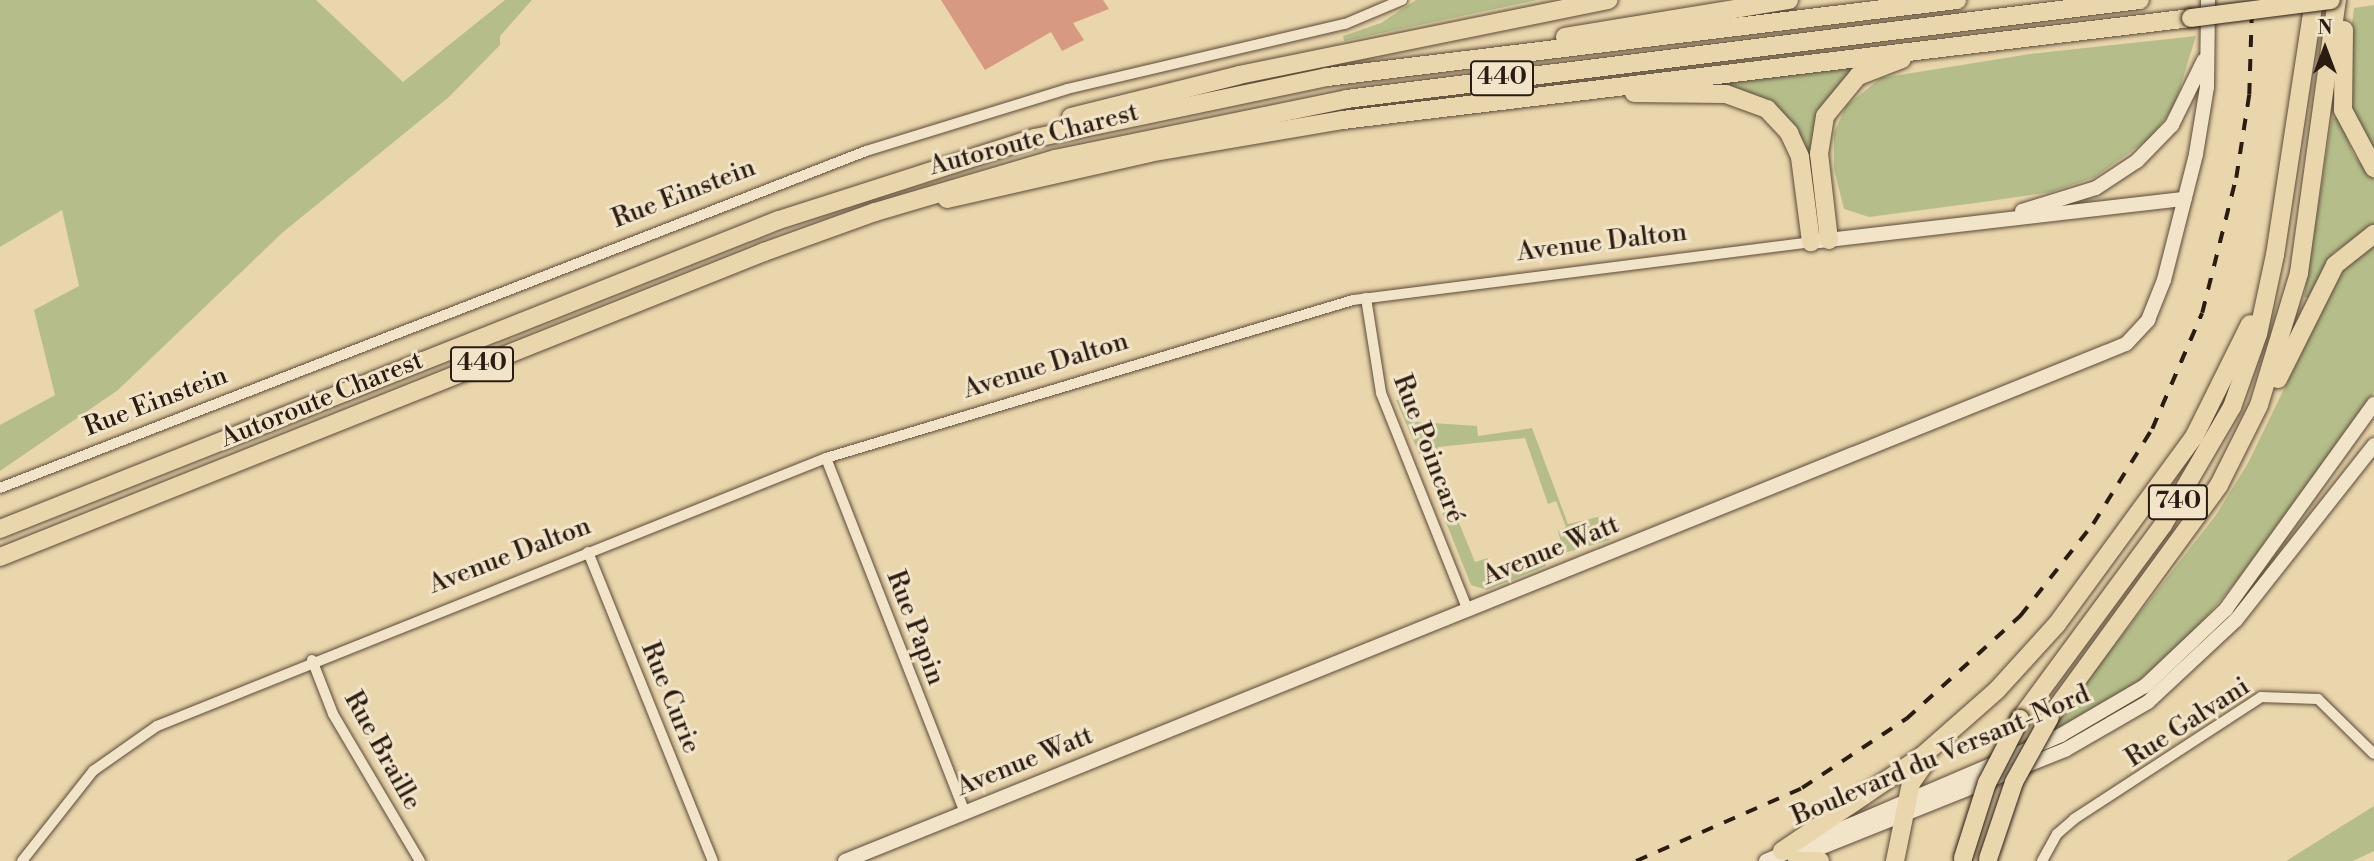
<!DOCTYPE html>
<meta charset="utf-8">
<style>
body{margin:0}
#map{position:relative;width:2374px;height:861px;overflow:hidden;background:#ead6ac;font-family:"Libre Bodoni",serif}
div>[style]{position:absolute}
.green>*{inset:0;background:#b5be8a}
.building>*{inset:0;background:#d89982}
.roads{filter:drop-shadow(0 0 2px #5b4a39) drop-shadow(0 0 2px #5b4a39)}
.street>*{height:10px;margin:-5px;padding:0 5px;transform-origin:5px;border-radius:5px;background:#f1e4c9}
.secondary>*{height:14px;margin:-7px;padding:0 7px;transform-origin:7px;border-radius:7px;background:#f1e4c9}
.highway>*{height:18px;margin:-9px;padding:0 9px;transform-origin:9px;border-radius:9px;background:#ead6ac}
.rail>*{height:3.5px;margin-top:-1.75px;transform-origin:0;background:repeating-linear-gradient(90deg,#2b1c13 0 12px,transparent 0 24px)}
.bridges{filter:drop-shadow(0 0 2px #2b1c13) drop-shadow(0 0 2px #2b1c13)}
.highway-bridge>*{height:18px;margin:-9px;padding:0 9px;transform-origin:9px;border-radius:9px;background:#ead6ac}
span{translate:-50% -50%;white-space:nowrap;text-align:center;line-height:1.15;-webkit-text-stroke:6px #f1e4c9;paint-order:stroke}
.shield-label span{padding:2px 5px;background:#f1e4c9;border:2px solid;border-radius:5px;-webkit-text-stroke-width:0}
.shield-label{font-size:24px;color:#2b1c13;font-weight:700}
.street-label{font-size:26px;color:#2b1c13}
.north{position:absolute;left:2290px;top:14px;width:70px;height:70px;-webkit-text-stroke:5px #f1e4c9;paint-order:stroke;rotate:0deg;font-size:19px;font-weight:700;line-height:28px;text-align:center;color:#2b1c13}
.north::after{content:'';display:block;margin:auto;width:24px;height:32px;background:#2b1c13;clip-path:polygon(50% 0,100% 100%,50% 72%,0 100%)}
</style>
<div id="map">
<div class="green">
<div style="clip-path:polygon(0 0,316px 0,403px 82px,505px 0,532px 0,500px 36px,500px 45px,449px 97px,282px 233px,118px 390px,0 471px,0 425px,55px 395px,34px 310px,79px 286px,62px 210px,0 247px)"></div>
<div style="clip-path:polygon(1416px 0,1538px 0,1344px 41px,1343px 36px,1381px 23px)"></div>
<div style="clip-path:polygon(2374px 5px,2374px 154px,2351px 113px,2347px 63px,2354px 8px)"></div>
<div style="clip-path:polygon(2196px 36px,2174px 107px,2150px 138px,2095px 177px,2051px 192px,1983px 202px,1869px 217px,1844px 209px,1834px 169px,1834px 133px,1846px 106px,1881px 78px,2030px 54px)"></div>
<div style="clip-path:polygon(1858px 64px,1823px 104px,1810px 167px,1762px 98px,1720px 87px,1719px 82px)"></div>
<div style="clip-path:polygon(2339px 117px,2353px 154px,2374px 180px,2374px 226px,2334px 252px,2309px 298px,2304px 297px,2332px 118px)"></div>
<div style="clip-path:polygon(2374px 245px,2374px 392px,2235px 583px,2187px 639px,2136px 683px,2058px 728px,2081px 688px,2216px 515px,2248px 463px,2342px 270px)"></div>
<div style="clip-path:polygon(1409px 398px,1418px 422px,1477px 426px,1478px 436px,1532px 428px,1568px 524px,1598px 517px,1610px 540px,1564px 553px,1558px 531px,1566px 527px,1556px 501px,1548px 504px,1525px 438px,1438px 447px,1434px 464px,1424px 465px,1396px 400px)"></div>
<div style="clip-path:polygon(1448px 496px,1475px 562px,1488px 558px,1494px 570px,1542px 552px,1546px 566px,1487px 590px,1471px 585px,1437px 500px)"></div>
<div style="clip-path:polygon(2374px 806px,2374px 851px,2353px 861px,2286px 861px)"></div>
</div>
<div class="building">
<div style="clip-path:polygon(941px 0,1103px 0,1109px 9px,1073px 23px,1084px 40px,1062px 51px,1051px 32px,985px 70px)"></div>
</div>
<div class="roads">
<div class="street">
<div style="left:1366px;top:298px;width:96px;rotate:81deg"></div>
<div style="left:1381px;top:393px;width:235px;rotate:68.2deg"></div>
<div style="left:826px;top:458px;width:381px;rotate:68.6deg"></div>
<div style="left:0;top:488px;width:929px;rotate:-21.26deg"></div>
<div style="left:866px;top:151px;width:210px;rotate:-17.1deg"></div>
<div style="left:1067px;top:89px;width:285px;rotate:-13.2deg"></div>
<div style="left:1345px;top:24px;width:62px;rotate:-22.8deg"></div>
<div style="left:588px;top:552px;width:333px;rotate:68deg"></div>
<div style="left:312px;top:660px;width:58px;rotate:68.7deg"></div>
<div style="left:333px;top:714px;width:171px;rotate:59.4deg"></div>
<div style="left:22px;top:861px;width:115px;rotate:-51.7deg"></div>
<div style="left:93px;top:771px;width:78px;rotate:-35.1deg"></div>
<div style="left:157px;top:726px;width:721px;rotate:-21.83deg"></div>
<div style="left:826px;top:458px;width:550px;rotate:-16.69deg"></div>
<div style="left:1353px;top:300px;width:462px;rotate:-7.2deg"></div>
<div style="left:2042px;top:861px;width:31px;rotate:-61deg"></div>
<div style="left:2057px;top:834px;width:23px;rotate:-41deg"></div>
<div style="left:2074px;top:819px;width:223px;rotate:-33.1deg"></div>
<div style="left:2261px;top:697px;width:57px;rotate:2deg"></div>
<div style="left:2318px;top:699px;width:78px;rotate:44.5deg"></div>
</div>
<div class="secondary">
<div style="left:2022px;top:211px;width:77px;rotate:-17.3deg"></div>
<div style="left:2096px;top:188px;width:49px;rotate:-33.4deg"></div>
<div style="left:2137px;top:161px;width:50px;rotate:-45.8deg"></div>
<div style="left:2172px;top:125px;width:72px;rotate:-63.8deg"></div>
<div style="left:1811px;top:242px;width:376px;rotate:-6.6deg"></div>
<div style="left:1795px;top:858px;width:291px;rotate:-21.8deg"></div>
<div style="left:2065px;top:750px;width:96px;rotate:-30deg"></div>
<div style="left:2148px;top:702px;width:120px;rotate:-43deg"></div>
<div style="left:2236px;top:620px;width:223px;rotate:-51.7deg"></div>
<div style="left:845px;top:861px;width:1381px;rotate:-21.98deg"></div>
<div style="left:2126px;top:344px;width:33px;rotate:-47deg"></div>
<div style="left:2148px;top:320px;width:43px;rotate:-68.2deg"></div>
<div style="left:2164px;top:280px;width:130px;rotate:-75.7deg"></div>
<div style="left:2196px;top:154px;width:68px;rotate:-80.7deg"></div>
<div style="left:2207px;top:87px;width:87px;rotate:-89.3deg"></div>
<div style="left:1766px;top:861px;width:321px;rotate:-23.1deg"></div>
<div style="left:2061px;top:735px;width:97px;rotate:-30.3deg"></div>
<div style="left:2145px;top:686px;width:112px;rotate:-43.5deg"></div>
<div style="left:2226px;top:609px;width:253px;rotate:-54.2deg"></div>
</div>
<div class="highway">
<div style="left:2344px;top:30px;width:80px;rotate:90.7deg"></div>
<div style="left:2343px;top:110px;width:66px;rotate:61.9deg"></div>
<div style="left:1565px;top:37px;width:227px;rotate:-9.4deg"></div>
<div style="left:1634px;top:93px;width:92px;rotate:0.6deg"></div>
<div style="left:1726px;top:94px;width:44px;rotate:20.1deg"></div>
<div style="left:1767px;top:109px;width:33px;rotate:47deg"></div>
<div style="left:1789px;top:133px;width:26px;rotate:65deg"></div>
<div style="left:1800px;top:157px;width:86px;rotate:82.6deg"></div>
<div style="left:1071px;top:117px;width:173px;rotate:-14deg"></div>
<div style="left:1239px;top:75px;width:377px;rotate:-11.5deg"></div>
<div style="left:947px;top:199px;width:207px;rotate:-12.8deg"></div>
<div style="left:1149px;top:153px;width:197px;rotate:-9.7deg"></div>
<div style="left:1343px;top:120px;width:854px;rotate:-6.86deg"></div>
<div style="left:1829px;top:240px;width:87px;rotate:-96.6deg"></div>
<div style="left:1819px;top:154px;width:38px;rotate:-81deg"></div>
<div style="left:1825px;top:116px;width:52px;rotate:-50.5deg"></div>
<div style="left:1858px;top:76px;width:47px;rotate:-21.1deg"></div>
<div style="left:2278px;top:379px;width:127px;rotate:-63.4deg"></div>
<div style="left:2335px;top:265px;width:50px;rotate:-38.5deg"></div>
<div style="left:0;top:529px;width:838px;rotate:-21.64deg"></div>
<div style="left:779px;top:220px;width:269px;rotate:-17.8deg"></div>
<div style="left:1035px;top:138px;width:298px;rotate:-11.8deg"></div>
<div style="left:1327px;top:77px;width:635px;rotate:-6.97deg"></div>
<div style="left:0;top:557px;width:823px;rotate:-21.76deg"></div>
<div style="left:764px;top:252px;width:118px;rotate:-19.8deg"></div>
<div style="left:875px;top:212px;width:188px;rotate:-16.4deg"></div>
<div style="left:1055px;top:159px;width:298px;rotate:-11.6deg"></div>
<div style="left:1347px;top:99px;width:799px;rotate:-7.12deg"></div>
<div style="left:2050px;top:717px;width:287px;rotate:-53.9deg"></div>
<div style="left:2219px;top:485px;width:89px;rotate:-63.4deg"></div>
<div style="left:2259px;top:405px;width:138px;rotate:-73.1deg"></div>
<div style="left:2299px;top:273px;width:276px;rotate:-82.1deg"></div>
<div style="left:2020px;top:719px;width:241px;rotate:-53.6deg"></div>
<div style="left:2163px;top:525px;width:137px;rotate:-59.7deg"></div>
<div style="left:2232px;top:407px;width:77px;rotate:-70.4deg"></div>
<div style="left:2258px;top:334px;width:81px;rotate:-77.9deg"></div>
<div style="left:2275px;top:255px;width:258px;rotate:-81.3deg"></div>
<div style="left:1782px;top:851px;width:168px;rotate:-34.1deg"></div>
<div style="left:1921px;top:757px;width:101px;rotate:-41.4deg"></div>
<div style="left:1997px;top:690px;width:89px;rotate:-47.7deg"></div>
<div style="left:2057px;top:624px;width:232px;rotate:-53.8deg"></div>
<div style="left:2194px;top:437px;width:126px;rotate:-63.6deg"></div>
<div style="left:1797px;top:861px;width:23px"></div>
<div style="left:1895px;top:861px;width:80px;rotate:-78.4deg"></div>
<div style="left:1911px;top:783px;width:24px;rotate:-55deg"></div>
</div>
</div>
<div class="rail">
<div style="left:1636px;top:861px;width:181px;rotate:-23.7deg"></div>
<div style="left:1802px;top:788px;width:125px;rotate:-33.6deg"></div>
<div style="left:1906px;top:719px;width:154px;rotate:-42.1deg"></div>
<div style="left:2020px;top:616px;width:117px;rotate:-51.6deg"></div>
<div style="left:2093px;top:524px;width:112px;rotate:-58.2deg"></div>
<div style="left:2152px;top:429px;width:126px;rotate:-66.7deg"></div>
<div style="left:2202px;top:313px;width:139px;rotate:-75.9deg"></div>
<div style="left:2236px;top:178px;width:84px;rotate:-81.1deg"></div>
<div style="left:2249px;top:95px;width:95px;rotate:-88.2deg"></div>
</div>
<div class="bridges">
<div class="highway-bridge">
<div style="left:2191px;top:18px;width:141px;rotate:-7.3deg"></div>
<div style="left:1963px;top:858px;width:79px;rotate:-72.3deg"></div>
<div style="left:1987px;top:783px;width:72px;rotate:-62.7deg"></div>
<div style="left:1988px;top:859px;width:81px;rotate:-71.3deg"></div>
<div style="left:2014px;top:782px;width:74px;rotate:-61deg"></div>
</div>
</div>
<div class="shield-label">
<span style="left:1502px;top:78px">440</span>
<span style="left:482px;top:364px">440</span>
<span style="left:2178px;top:502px">740</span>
</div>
<div class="street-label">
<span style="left:1034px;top:140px;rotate:-15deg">Autoroute Charest</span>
<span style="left:684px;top:194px;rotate:-21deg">Rue Einstein</span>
<span style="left:1602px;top:243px;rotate:-7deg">Avenue Dalton</span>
<span style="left:1046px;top:366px;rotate:-17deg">Avenue Dalton</span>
<span style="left:322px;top:400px;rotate:-22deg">Autoroute Charest</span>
<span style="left:156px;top:402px;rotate:-21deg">Rue Einstein</span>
<span style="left:1428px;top:449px;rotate:69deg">Rue Poincaré</span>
<span style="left:1551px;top:551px;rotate:-22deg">Avenue Watt</span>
<span style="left:510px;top:556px;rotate:-21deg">Avenue Dalton</span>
<span style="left:915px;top:628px;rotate:69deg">Rue Papin</span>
<span style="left:670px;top:698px;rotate:68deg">Rue Curie</span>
<span style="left:2188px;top:723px;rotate:-33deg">Rue Galvani</span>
<span style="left:382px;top:751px;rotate:61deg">Rue Braille</span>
<span style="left:1941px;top:756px;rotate:-23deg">Boulevard du Versant-Nord</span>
<span style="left:1025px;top:762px;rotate:-22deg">Avenue Watt</span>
</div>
<div class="north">N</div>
</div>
